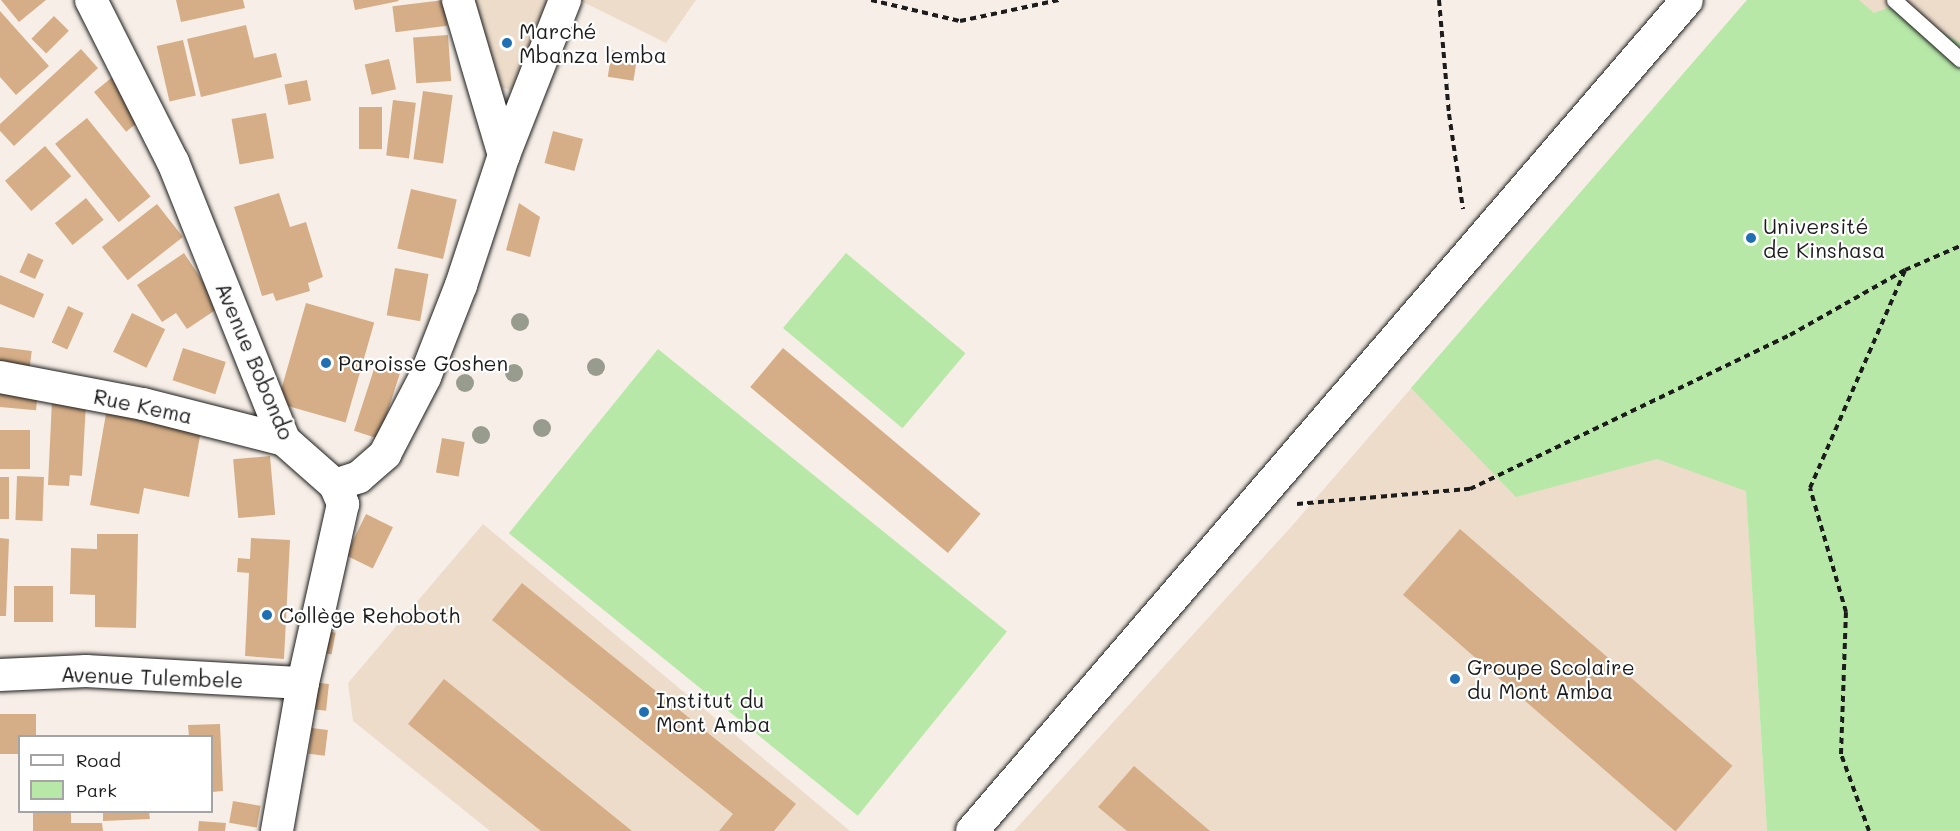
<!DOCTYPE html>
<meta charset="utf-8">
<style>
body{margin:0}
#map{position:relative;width:1960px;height:831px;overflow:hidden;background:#f7efe7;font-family:Mali,sans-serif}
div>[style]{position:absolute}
.built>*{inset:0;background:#eddcca}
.green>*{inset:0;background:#b7e8a8;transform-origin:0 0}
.building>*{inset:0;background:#d5ae87;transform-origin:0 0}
.path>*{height:4px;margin-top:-2px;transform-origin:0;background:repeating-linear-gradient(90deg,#1c1c1c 0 6px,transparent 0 10.5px)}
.roads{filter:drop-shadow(0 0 2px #1c1c1c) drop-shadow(0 0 2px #1c1c1c)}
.service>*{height:15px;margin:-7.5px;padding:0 7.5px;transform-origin:7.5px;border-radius:7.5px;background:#fff}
.minor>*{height:32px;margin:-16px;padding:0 16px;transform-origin:16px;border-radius:16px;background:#fff}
.trees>*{width:18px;height:18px;margin:-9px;border-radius:50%;background:#989c8e}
.dots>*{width:16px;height:16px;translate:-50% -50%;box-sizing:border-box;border:3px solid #fff;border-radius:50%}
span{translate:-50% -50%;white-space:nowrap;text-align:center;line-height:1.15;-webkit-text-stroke:4.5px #fff;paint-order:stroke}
.poi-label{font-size:21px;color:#1c1c1c}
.left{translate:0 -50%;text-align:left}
.street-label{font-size:21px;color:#1c1c1c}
.legend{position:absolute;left:18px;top:735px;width:195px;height:78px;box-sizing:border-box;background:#fff;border:2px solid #a4a4a4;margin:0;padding:8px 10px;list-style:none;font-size:18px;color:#1c1c1c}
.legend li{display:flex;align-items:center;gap:12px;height:30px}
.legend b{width:30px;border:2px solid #a4a4a4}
</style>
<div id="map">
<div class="built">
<div style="clip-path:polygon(471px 0,549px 0,513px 91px,495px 85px)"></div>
<div style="clip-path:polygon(579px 0,696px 0,666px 43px)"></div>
<div style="clip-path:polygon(1747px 0,1960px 0,1960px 452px,1743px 437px,1767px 831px,1014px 831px,1291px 527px)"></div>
<div style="clip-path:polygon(483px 524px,850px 831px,490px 831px,353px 721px,348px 683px)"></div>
</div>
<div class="green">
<div style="clip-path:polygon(1747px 0,1859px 0,1874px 13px,1898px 4px,1960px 43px,1960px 831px,1767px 831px,1746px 491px,1657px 459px,1516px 497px,1411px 388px)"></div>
<div style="left:846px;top:253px;width:156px;height:98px;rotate:40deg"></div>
<div style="left:658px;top:349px;width:449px;height:237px;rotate:39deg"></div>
</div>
<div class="building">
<div style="clip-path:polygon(1px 0,46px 0,19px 22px)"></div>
<div style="clip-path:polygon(176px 0,243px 0,245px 8px,181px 22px)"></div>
<div style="clip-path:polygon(353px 0,398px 0,399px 1px,355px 10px)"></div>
<div style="left:444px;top:0;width:26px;height:52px;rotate:83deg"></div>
<div style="clip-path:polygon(0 11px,49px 66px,16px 95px,0 77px)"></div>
<div style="left:54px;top:16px;width:21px;height:32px;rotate:45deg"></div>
<div style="clip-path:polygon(246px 25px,254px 58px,276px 53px,282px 77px,201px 97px,187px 39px)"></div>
<div style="left:448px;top:35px;width:46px;height:35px;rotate:86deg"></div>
<div style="left:183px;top:40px;width:57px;height:27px;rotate:77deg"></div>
<div style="clip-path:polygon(81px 49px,98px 68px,14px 146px,0 131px,0 124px)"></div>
<div style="left:612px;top:50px;width:26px;height:27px;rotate:9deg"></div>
<div style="left:389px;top:59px;width:31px;height:25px;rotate:77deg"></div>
<div style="left:115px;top:75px;width:51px;height:27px;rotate:51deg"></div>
<div style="left:307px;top:80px;width:21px;height:23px;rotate:79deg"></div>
<div style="left:423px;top:91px;width:30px;height:69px;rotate:8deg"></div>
<div style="left:393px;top:100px;width:23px;height:56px;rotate:7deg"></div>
<div style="left:359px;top:107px;width:23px;height:42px"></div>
<div style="left:266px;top:113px;width:46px;height:35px;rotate:80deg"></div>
<div style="left:87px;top:118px;width:101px;height:41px;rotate:51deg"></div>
<div style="left:553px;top:131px;width:31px;height:33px;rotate:15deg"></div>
<div style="left:45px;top:146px;width:40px;height:53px;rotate:49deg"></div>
<div style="left:411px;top:189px;width:47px;height:61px;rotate:13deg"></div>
<div style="clip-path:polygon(279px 193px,290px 227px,306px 222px,323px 277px,308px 283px,310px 291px,276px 301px,273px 293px,262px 296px,234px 207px)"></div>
<div style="left:86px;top:198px;width:28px;height:40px;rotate:51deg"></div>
<div style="clip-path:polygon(519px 203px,540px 217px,530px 257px,506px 250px)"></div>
<div style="left:157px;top:204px;width:42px;height:70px;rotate:52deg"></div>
<div style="left:28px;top:253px;width:17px;height:21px;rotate:24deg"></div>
<div style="clip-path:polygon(184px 253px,220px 307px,187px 329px,176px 313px,162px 322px,137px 285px)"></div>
<div style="left:395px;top:268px;width:34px;height:48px;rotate:10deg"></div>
<div style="clip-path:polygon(0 275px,44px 294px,34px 318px,0 304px)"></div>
<div style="left:306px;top:303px;width:71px;height:104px;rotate:16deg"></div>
<div style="left:68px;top:306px;width:17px;height:40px;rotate:24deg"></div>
<div style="left:132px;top:313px;width:37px;height:43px;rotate:26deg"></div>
<div style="left:0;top:347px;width:32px;height:23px;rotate:7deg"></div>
<div style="left:183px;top:348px;width:45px;height:34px;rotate:18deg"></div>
<div style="left:783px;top:348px;width:258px;height:51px;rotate:40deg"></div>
<div style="left:375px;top:366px;width:26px;height:68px;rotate:18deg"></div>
<div style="left:0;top:387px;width:38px;height:20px;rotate:5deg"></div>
<div style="clip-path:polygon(52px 400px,86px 403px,82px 476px,70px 475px,69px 486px,48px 485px)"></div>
<div style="clip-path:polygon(107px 408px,202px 425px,189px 497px,144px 488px,139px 514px,90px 505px)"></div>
<div style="left:0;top:430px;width:30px;height:39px"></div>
<div style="left:442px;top:438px;width:23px;height:35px;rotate:10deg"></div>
<div style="left:270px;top:456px;width:59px;height:37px;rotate:85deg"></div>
<div style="left:17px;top:476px;width:27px;height:44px;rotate:2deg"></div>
<div style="left:0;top:477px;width:9px;height:42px"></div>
<div style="left:366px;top:514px;width:30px;height:46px;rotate:26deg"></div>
<div style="left:1460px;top:529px;width:361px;height:87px;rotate:41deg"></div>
<div style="clip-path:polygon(97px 534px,138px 534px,136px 628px,95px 627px,95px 595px,70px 594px,71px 548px,97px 549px)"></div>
<div style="clip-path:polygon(0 538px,9px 539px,6px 616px,0 616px)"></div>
<div style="clip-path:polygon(251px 538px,290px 540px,284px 659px,245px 656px,249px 573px,237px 572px,238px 558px,250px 559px)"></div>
<div style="clip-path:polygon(522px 583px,796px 804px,774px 831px,719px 831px,733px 814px,492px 620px)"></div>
<div style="left:14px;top:586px;width:39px;height:36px"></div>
<div style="left:321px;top:630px;width:15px;height:22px;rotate:11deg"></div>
<div style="clip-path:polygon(444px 679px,632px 831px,541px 831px,408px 724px)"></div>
<div style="left:311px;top:682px;width:18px;height:27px;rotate:6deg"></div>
<div style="clip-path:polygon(0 714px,36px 714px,36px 736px,20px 736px,20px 754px,0 754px)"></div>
<div style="clip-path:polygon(220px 724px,223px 791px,212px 792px,212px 736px,189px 736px,188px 725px)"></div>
<div style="left:312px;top:728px;width:16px;height:26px;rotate:7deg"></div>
<div style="clip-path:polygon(1134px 766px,1210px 831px,1127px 831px,1098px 807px)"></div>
<div style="left:233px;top:801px;width:28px;height:22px;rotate:10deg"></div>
<div style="clip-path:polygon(33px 812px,71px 812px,71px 823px,102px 823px,103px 831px,33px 831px)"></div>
<div style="clip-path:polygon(103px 812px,149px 812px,150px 819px,103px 821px)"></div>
<div style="clip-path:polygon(199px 821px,226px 823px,225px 831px,198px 831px)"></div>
</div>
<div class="path">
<div style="left:871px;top:0;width:91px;rotate:13.3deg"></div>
<div style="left:960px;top:21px;width:101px;rotate:-12deg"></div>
<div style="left:1439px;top:0;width:114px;rotate:85deg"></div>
<div style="left:1449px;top:114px;width:96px;rotate:81.6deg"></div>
<div style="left:1297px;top:504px;width:174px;rotate:-5deg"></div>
<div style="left:1470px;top:489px;width:355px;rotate:-25.7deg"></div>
<div style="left:1790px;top:335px;width:132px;rotate:-29.5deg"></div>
<div style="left:1905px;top:270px;width:60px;rotate:-23.6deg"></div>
<div style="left:1869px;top:831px;width:82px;rotate:-110deg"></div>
<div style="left:1841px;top:754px;width:142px;rotate:-88deg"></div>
<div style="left:1846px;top:612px;width:129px;rotate:-106.2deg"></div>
<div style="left:1810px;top:488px;width:237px;rotate:-66.4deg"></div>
</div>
<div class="roads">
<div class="service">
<div style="left:1894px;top:0;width:89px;rotate:41.8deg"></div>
</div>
<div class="minor">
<div style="left:91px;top:0;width:182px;rotate:63.2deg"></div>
<div style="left:173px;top:162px;width:299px;rotate:68.2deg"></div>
<div style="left:284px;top:440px;width:68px;rotate:41.4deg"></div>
<div style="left:335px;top:485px;width:21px;rotate:67deg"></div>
<div style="left:343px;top:504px;width:183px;rotate:102.6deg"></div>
<div style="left:303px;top:683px;width:150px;rotate:100deg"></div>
<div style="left:458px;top:0;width:162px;rotate:73.5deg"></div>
<div style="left:0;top:377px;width:146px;rotate:10.7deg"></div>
<div style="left:143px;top:404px;width:146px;rotate:14.3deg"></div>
<div style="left:335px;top:485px;width:25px;rotate:-18deg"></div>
<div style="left:359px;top:477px;width:35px;rotate:-41deg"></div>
<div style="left:385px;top:454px;width:87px;rotate:-62.5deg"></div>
<div style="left:425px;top:377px;width:99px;rotate:-68.6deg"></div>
<div style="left:461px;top:285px;width:137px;rotate:-71.7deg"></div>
<div style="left:504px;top:155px;width:167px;rotate:-68.5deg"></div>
<div style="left:0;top:675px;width:86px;rotate:-2.7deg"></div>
<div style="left:86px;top:671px;width:217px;rotate:3.2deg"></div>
<div style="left:972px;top:831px;width:1096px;rotate:-49.29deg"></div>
</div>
</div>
<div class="trees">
<div style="left:520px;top:322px"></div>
<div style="left:596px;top:367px"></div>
<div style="left:514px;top:373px"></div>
<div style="left:465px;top:383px"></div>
<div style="left:542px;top:428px"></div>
<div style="left:481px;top:435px"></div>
</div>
<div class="dots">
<div style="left:507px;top:43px;background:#1f6fb2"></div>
<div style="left:1751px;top:238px;background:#1f6fb2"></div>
<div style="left:326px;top:363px;background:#1f6fb2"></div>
<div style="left:267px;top:615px;background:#1f6fb2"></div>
<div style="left:1455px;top:679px;background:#1f6fb2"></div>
<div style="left:644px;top:712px;background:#1f6fb2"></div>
</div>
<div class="poi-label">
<span class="left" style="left:519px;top:43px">Marché<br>Mbanza lemba</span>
<span class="left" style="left:1763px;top:238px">Université<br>de Kinshasa</span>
<span class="left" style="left:338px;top:363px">Paroisse Goshen</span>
<span class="left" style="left:279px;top:615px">Collège Rehoboth</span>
<span class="left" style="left:1467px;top:679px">Groupe Scolaire<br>du Mont Amba</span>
<span class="left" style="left:656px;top:712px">Institut du<br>Mont Amba</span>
</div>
<div class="street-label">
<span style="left:255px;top:361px;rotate:67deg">Avenue Bobondo</span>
<span style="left:143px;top:406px;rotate:12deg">Rue Kema</span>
<span style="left:152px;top:677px;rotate:2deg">Avenue Tulembele</span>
</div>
<ul class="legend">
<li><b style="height:8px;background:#fff"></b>Road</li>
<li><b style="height:16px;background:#b7e8a8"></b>Park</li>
</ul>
</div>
